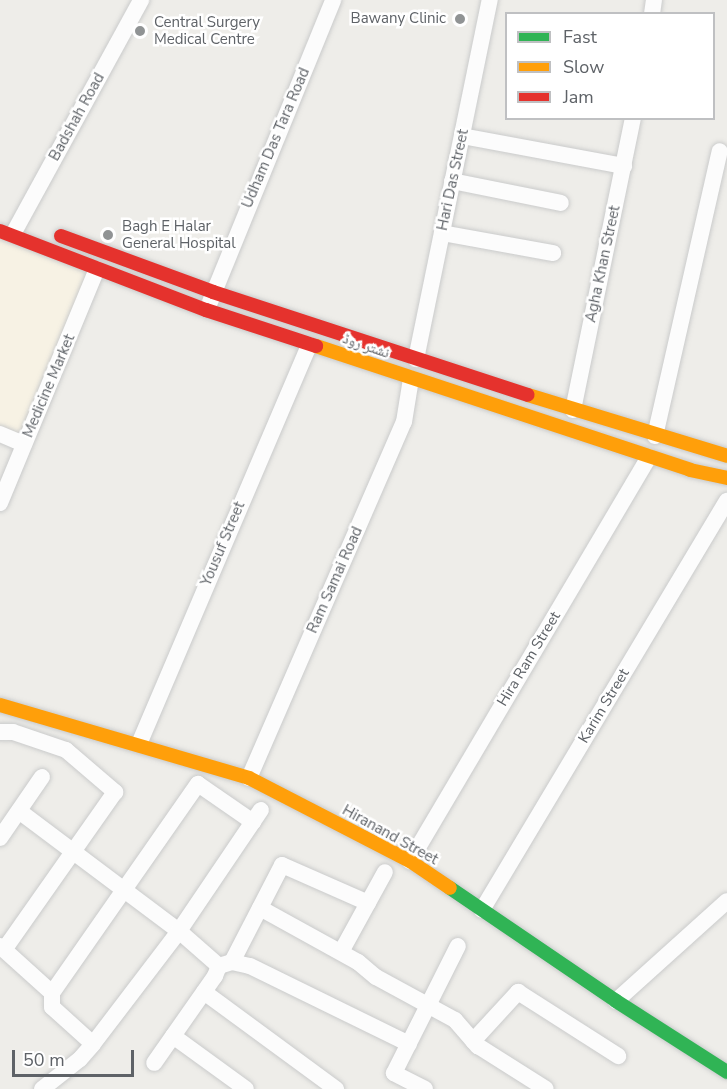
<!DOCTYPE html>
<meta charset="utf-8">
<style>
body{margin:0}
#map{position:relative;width:727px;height:1089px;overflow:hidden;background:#eeede9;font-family:"Nunito Sans","Noto Naskh Arabic",sans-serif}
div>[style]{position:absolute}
.commercial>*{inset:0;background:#f7f2e4}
.roads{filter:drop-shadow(0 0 2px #cacbcb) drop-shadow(0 0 2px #cacbcb)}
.street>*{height:16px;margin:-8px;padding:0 8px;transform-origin:8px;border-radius:8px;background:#fcfcfc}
.fast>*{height:14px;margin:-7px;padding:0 7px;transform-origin:7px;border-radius:7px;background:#30b455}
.slow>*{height:14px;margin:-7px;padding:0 7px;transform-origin:7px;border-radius:7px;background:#ff9f0a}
.jam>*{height:14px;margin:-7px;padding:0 7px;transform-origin:7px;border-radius:7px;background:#e5322d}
.dots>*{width:16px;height:16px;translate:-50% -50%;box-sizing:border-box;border:3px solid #fff;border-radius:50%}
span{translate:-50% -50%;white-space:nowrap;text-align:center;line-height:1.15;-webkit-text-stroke:5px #fff;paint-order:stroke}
.poi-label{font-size:15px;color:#5e6267}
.right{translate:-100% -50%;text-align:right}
.left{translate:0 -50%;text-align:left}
.street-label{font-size:15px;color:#5e6267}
.legend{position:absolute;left:505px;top:12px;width:210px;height:108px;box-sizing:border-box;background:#fff;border:2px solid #bfc0c2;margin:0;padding:8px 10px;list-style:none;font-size:18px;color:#5e6267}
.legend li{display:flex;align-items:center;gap:12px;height:30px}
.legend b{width:30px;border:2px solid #bfc0c2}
.scale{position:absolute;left:12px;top:1050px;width:122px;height:27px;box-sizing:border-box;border:3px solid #5e6267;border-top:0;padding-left:8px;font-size:18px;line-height:21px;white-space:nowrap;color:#5e6267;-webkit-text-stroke:4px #fff;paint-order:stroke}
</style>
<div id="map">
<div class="commercial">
<div style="clip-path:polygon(0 231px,97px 269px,24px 444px,0 434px)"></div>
</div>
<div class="roads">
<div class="street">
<div style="left:652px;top:14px;width:14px;rotate:-82deg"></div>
<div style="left:462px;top:136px;width:165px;rotate:10.5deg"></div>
<div style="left:452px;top:181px;width:111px;rotate:11.4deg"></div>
<div style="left:442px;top:233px;width:113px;rotate:10.2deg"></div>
<div style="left:13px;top:234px;width:267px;rotate:-61.3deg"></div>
<div style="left:210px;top:302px;width:326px;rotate:-67.8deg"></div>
<div style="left:416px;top:359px;width:367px;rotate:-78.4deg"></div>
<div style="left:573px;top:410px;width:298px;rotate:-78.4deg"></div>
<div style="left:0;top:434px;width:26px;rotate:23deg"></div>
<div style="left:655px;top:436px;width:292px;rotate:-77.2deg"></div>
<div style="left:0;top:503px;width:253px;rotate:-67.5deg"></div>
<div style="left:0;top:732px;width:13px"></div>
<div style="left:13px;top:732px;width:56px;rotate:18.8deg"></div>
<div style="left:66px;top:750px;width:65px;rotate:40.6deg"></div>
<div style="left:115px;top:792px;width:193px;rotate:125.1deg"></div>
<div style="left:139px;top:744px;width:434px;rotate:-66.9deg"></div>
<div style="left:249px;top:778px;width:388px;rotate:-66.5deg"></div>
<div style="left:404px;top:422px;width:44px;rotate:-80.8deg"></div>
<div style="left:19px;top:811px;width:200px;rotate:36.9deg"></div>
<div style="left:179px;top:931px;width:53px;rotate:41.2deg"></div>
<div style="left:219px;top:966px;width:11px;rotate:112deg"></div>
<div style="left:215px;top:976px;width:106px;rotate:125deg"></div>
<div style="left:0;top:838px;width:74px;rotate:-55.5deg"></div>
<div style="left:410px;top:861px;width:469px;rotate:-59.4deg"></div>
<div style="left:260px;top:908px;width:112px;rotate:28.9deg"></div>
<div style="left:358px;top:962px;width:23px;rotate:40deg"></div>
<div style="left:376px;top:977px;width:90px;rotate:28.6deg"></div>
<div style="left:455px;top:1020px;width:35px;rotate:49deg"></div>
<div style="left:478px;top:1046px;width:80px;rotate:32.3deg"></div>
<div style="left:482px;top:910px;width:477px;rotate:-59.1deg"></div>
<div style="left:0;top:946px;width:70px;rotate:42.1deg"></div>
<div style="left:52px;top:993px;width:14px;rotate:90deg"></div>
<div style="left:52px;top:1007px;width:55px;rotate:42.1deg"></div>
<div style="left:341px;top:952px;width:91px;rotate:-61.2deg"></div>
<div style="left:232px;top:962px;width:109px;rotate:-62.7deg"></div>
<div style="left:282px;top:865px;width:94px;rotate:23.8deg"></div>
<div style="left:219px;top:966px;width:14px;rotate:-17deg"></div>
<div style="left:232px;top:962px;width:18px;rotate:13deg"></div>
<div style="left:250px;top:966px;width:177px;rotate:26.1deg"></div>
<div style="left:204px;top:992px;width:164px;rotate:36.3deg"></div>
<div style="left:52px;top:993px;width:255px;rotate:-55.1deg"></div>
<div style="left:198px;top:784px;width:67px;rotate:34.6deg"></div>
<div style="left:616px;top:1001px;width:149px;rotate:-42deg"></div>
<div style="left:173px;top:1036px;width:90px;rotate:36deg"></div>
<div style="left:473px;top:1041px;width:67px;rotate:-47.4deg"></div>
<div style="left:518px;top:992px;width:119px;rotate:32.6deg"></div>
<div style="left:42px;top:1089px;width:48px;rotate:-38.3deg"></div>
<div style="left:80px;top:1059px;width:20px;rotate:-49deg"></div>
<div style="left:93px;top:1044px;width:142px;rotate:-52.7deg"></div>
<div style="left:179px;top:931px;width:146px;rotate:-55.9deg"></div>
<div style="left:425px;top:1089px;width:35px;rotate:-153deg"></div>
<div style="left:394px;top:1073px;width:142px;rotate:-63.3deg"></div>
</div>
<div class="fast">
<div style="left:450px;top:888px;width:201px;rotate:34.2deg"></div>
<div style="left:616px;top:1001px;width:132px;rotate:32.6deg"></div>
</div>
<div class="slow">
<div style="left:316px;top:346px;width:394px;rotate:18.3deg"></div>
<div style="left:690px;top:470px;width:38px;rotate:12deg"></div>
<div style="left:528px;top:395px;width:208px;rotate:17deg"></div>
<div style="left:0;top:705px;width:259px;rotate:16.3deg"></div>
<div style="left:249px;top:778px;width:181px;rotate:27.3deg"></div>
<div style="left:410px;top:861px;width:48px;rotate:34deg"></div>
</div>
<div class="jam">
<div style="left:0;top:231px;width:221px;rotate:21deg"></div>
<div style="left:206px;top:310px;width:116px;rotate:18.1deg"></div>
<div style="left:61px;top:236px;width:162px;rotate:20.2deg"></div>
<div style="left:213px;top:292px;width:331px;rotate:18.1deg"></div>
</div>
</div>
<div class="dots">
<div style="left:460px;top:19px;background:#909394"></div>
<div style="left:140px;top:31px;background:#909394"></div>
<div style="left:108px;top:235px;background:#909394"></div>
</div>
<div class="poi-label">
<span class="right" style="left:446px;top:19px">Bawany Clinic</span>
<span class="left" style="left:154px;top:31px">Central Surgery<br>Medical Centre</span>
<span class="left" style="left:122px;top:235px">Bagh E Halar<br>General Hospital</span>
</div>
<div class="street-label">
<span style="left:77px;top:117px;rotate:-61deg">Badshah Road</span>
<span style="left:276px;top:138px;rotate:-67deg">Udham Das Tara Road</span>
<span style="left:453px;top:180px;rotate:-78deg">Hari Das Street</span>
<span style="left:603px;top:264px;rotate:-78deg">Agha Khan Street</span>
<span style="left:366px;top:346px;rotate:19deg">نشتر روڈ</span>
<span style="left:49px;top:386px;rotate:-67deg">Medicine Market</span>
<span style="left:223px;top:544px;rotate:-67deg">Yousuf Street</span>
<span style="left:335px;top:580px;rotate:-66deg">Ram Samai Road</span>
<span style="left:529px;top:659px;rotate:-59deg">Hira Ram Street</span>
<span style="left:604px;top:706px;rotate:-59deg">Karim Street</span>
<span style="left:390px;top:835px;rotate:29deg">Hiranand Street</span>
</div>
<ul class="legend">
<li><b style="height:8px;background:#30b455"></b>Fast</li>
<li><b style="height:8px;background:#ff9f0a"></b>Slow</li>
<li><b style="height:8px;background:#e5322d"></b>Jam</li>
</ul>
<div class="scale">50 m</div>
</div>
